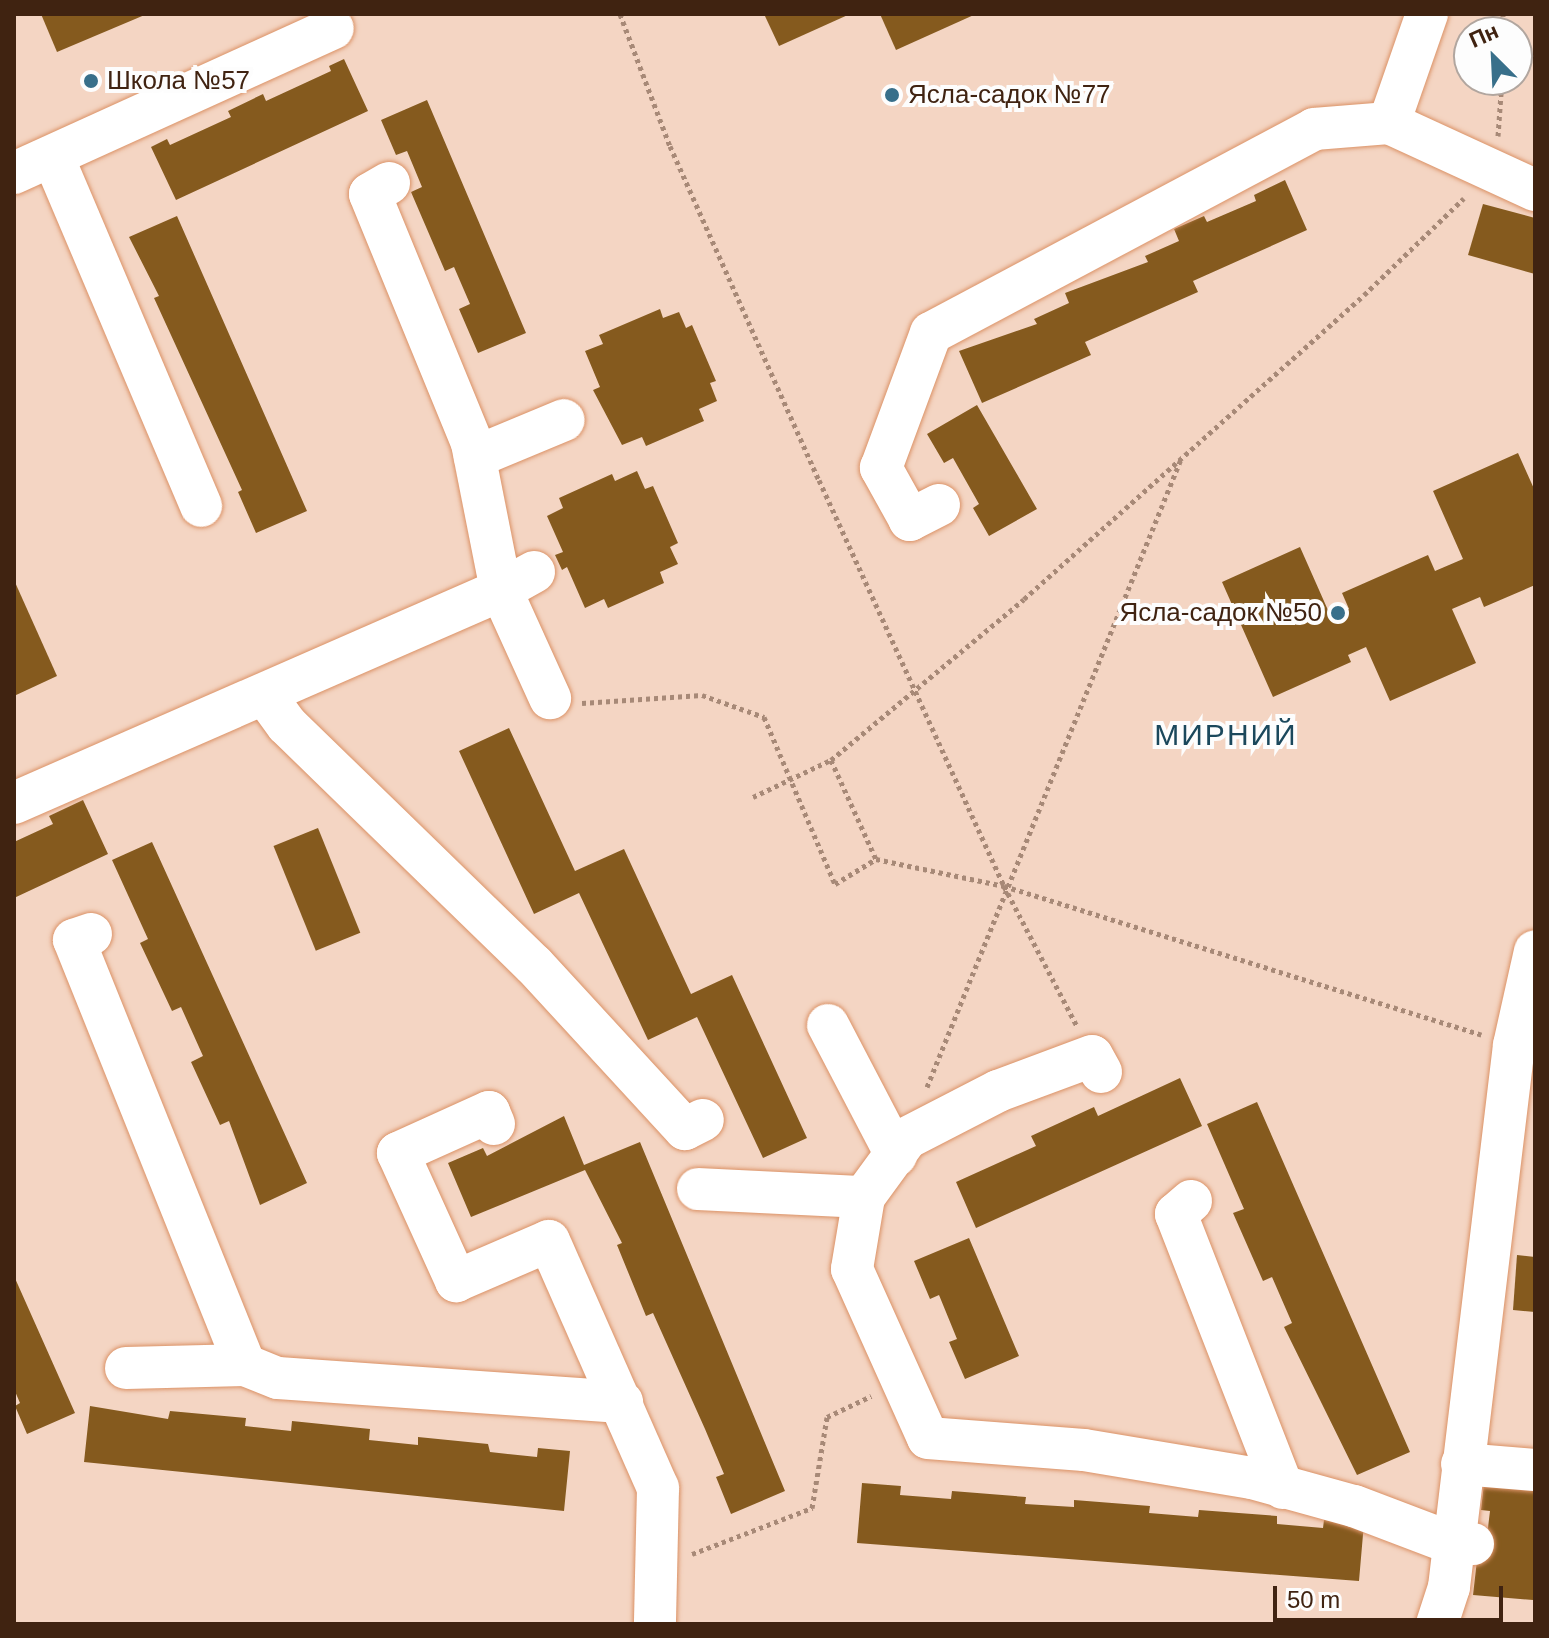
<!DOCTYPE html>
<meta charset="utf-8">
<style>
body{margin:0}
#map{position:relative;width:1549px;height:1638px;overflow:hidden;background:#f4d5c3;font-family:Helvetica,sans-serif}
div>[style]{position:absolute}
.building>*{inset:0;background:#855a1e;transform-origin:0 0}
.path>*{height:5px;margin-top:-2.5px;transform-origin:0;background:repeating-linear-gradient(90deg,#a78977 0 4px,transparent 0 8px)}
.roads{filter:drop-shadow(0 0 2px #db9266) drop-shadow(0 0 2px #db9266)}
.minor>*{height:42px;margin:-21px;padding:0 21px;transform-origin:21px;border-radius:21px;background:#fff}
.dots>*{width:22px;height:22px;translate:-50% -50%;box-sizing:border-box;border:4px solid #fdfdfd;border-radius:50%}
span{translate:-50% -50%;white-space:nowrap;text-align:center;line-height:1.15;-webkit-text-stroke:8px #fdfdfd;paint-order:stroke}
.poi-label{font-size:26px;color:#402311}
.left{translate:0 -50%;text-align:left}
.right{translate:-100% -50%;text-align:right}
.quarter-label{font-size:30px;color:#1b485c;letter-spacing:2px}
.frame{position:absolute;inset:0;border:16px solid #402311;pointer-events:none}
.north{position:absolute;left:1453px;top:16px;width:80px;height:80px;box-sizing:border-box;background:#fdfdfd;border:2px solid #b1a69f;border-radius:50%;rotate:336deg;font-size:22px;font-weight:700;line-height:32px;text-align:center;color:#402311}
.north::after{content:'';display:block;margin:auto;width:28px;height:36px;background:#386f8a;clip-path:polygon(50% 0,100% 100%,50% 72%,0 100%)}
.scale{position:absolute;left:1273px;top:1586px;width:230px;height:36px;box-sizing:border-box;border:4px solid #402311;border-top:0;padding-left:10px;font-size:24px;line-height:28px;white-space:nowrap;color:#402311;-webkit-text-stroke:6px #fdfdfd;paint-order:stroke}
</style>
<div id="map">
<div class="building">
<div style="clip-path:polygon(41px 14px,147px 14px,57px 52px)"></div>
<div style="clip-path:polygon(764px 14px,850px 14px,779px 46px)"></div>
<div style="clip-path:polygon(880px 14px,976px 14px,896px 50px)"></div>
<div style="clip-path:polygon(344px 59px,368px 111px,176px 200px,151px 147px,167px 139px,170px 145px,231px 117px,228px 111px,263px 94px,266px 101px,331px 71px,329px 66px)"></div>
<div style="clip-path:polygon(427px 100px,526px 333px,478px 353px,459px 309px,470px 304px,454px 267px,445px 271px,411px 192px,422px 187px,407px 151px,396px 155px,381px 120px)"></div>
<div style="clip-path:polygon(1285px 180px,1307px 230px,1193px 281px,1198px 292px,1085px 342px,1091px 355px,982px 403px,959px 351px,1037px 324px,1034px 319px,1069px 303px,1065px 293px,1148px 262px,1145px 256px,1179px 241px,1174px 229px,1204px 216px,1207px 222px,1256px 201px,1254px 195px)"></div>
<div style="clip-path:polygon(1483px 204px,1535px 218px,1535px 274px,1468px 255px)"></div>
<div style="clip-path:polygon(177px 216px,307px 511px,256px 533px,238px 492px,242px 490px,154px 298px,159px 296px,129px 237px)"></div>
<div style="clip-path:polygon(660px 309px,663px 318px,679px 312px,686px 328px,692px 325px,716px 381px,710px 383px,717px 401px,699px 409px,704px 421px,646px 446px,642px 437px,622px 445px,593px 390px,600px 387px,585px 351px,603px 344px,599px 335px)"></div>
<div style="clip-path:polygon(977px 405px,1037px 509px,989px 536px,973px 508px,979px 504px,953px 458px,944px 463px,927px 434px)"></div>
<div style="clip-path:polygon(1518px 453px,1535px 491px,1535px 585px,1484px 607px,1480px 597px,1452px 609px,1476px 663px,1390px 701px,1366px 647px,1348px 655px,1351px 662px,1273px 697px,1222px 582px,1300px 547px,1331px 617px,1349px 609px,1342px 593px,1428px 555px,1435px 571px,1463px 559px,1433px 491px)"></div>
<div style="clip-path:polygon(637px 471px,645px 489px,653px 486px,678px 543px,670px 547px,678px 564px,660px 572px,664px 583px,608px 608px,604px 599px,585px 608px,567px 567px,562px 570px,555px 555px,563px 552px,547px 516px,563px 508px,559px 498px,612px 474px,615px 481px)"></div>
<div style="clip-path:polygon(14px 580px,57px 676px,14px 696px)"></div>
<div style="clip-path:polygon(509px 728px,575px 871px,624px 849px,691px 994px,732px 975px,807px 1138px,763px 1158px,697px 1017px,648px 1040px,579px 893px,534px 914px,459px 751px)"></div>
<div style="clip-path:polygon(83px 800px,108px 854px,14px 898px,14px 842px,53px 824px,49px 816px)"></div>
<div style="left:318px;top:828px;width:113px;height:48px;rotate:68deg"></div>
<div style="clip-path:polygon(152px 842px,307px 1183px,260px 1205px,229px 1121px,220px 1125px,191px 1062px,203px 1056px,181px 1007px,172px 1011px,140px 943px,148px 939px,112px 860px)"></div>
<div style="clip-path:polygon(1180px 1078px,1202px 1126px,976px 1228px,956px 1182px,1036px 1146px,1031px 1136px,1094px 1107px,1098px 1116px)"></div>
<div style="clip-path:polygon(1257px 1102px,1410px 1452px,1357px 1475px,1284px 1327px,1292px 1323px,1272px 1277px,1263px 1281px,1233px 1213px,1244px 1209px,1207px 1124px)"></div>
<div style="clip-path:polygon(564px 1116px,584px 1165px,640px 1142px,785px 1491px,731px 1514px,716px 1477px,724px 1474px,705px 1429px,653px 1313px,646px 1316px,617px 1245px,622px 1243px,585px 1170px,471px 1217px,448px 1163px,483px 1148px,487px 1156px)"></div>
<div style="clip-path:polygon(969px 1238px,1019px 1356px,965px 1379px,949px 1342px,957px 1339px,939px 1295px,930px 1299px,914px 1261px)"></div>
<div style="clip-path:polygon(1517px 1255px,1535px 1257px,1535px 1312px,1513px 1310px)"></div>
<div style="clip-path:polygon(14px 1276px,75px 1413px,27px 1434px,15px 1406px,20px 1403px,14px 1389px)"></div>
<div style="clip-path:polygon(90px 1406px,168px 1419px,170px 1411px,246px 1418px,245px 1426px,291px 1431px,292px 1421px,370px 1429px,369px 1440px,418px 1445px,418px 1437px,488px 1444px,490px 1452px,537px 1457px,538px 1448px,570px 1451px,564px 1511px,84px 1462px)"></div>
<div style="clip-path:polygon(1485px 1474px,1535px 1479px,1533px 1600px,1473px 1595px,1477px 1560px,1484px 1561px,1490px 1511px,1481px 1510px)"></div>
<div style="clip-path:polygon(862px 1483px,901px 1486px,900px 1495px,951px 1499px,952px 1491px,1026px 1497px,1025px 1504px,1074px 1507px,1074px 1500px,1150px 1506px,1149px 1513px,1198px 1517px,1199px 1510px,1277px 1516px,1277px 1524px,1323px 1528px,1324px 1520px,1364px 1523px,1359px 1581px,857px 1543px)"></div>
</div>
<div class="path">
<div style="left:620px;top:14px;width:141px;rotate:69.3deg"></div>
<div style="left:670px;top:146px;width:366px;rotate:66deg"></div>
<div style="left:819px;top:480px;width:446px;rotate:65.5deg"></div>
<div style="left:1004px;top:886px;width:158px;rotate:62.5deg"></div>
<div style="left:1503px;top:32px;width:18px;rotate:-90deg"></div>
<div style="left:1498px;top:136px;width:56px;rotate:-85.9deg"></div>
<div style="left:582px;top:703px;width:120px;rotate:-3.8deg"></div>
<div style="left:702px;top:695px;width:66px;rotate:19.5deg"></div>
<div style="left:764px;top:717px;width:181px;rotate:67deg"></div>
<div style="left:835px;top:884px;width:48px;rotate:-31.4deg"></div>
<div style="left:831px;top:760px;width:251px;rotate:-39.8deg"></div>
<div style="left:1024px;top:599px;width:456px;rotate:-41.8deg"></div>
<div style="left:1364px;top:295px;width:139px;rotate:-44.1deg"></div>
<div style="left:753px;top:797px;width:86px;rotate:-25.4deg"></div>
<div style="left:831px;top:760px;width:109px;rotate:65.6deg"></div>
<div style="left:876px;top:859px;width:131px;rotate:11.9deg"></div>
<div style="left:1004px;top:886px;width:500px;rotate:17.3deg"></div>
<div style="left:927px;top:1087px;width:677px;rotate:-67.98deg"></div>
<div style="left:692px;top:1554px;width:129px;rotate:-21deg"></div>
<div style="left:812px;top:1508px;width:92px;rotate:-80.6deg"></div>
<div style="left:827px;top:1417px;width:49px;rotate:-25.5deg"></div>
</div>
<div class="roads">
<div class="minor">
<div style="left:1389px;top:123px;width:115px;rotate:-70.8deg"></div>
<div style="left:53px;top:157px;width:379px;rotate:67deg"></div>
<div style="left:14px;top:173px;width:350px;rotate:-24.4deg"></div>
<div style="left:475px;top:457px;width:96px;rotate:-22.6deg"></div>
<div style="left:939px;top:505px;width:33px;rotate:153deg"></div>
<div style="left:910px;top:520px;width:60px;rotate:-119.1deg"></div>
<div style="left:881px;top:468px;width:144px;rotate:-69.7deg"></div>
<div style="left:931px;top:333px;width:434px;rotate:-28deg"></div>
<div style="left:1314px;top:129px;width:75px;rotate:-4.6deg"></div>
<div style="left:1389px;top:123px;width:161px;rotate:24.7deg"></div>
<div style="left:534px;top:572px;width:38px;rotate:151deg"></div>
<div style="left:501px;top:590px;width:119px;rotate:65.6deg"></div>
<div style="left:265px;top:695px;width:37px;rotate:54deg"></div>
<div style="left:287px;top:725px;width:344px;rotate:44.2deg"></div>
<div style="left:534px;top:965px;width:223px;rotate:47.4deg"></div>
<div style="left:685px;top:1129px;width:20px;rotate:-27deg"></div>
<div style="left:14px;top:803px;width:532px;rotate:-23.62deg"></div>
<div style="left:501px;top:590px;width:150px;rotate:-101.2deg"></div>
<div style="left:472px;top:443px;width:269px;rotate:-112.3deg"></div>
<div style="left:370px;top:194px;width:22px;rotate:-30deg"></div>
<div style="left:91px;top:934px;width:18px;rotate:161deg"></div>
<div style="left:74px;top:940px;width:458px;rotate:68.1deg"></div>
<div style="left:245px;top:1365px;width:35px;rotate:22deg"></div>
<div style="left:278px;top:1378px;width:345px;rotate:4deg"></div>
<div style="left:828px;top:1025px;width:147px;rotate:62.4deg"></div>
<div style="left:1101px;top:1072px;width:18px;rotate:-119deg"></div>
<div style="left:1092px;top:1056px;width:100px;rotate:159.6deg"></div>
<div style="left:998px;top:1091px;width:102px;rotate:152.7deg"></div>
<div style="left:907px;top:1138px;width:73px;rotate:126.1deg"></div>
<div style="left:864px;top:1197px;width:73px;rotate:99.5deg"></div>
<div style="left:852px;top:1269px;width:185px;rotate:65.8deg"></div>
<div style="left:928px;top:1438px;width:156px;rotate:4.4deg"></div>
<div style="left:1084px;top:1450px;width:170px;rotate:9.5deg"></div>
<div style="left:1252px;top:1478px;width:106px;rotate:15.4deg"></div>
<div style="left:1354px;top:1506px;width:107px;rotate:20.8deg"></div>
<div style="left:1454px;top:1544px;width:19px"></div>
<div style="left:494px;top:1124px;width:13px;rotate:-113deg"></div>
<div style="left:489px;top:1112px;width:100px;rotate:155.7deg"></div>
<div style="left:398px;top:1153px;width:141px;rotate:65.6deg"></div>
<div style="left:456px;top:1281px;width:101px;rotate:-23.3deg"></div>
<div style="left:549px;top:1241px;width:270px;rotate:66.2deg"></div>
<div style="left:658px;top:1488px;width:136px;rotate:91.3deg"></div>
<div style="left:698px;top:1189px;width:166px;rotate:2.8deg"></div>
<div style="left:1191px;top:1201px;width:20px;rotate:139deg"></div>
<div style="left:1176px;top:1214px;width:294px;rotate:68.7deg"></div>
<div style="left:126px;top:1368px;width:119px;rotate:-1.4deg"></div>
<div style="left:1462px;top:1464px;width:73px;rotate:4.7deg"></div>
<div style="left:1437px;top:1624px;width:39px;rotate:-72deg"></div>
<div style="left:1449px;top:1587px;width:546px;rotate:-83.16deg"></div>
<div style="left:1514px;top:1045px;width:96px;rotate:-77.4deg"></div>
</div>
</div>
<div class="dots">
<div style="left:91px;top:81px;background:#386f8a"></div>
<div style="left:892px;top:95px;background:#386f8a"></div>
<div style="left:1338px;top:613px;background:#386f8a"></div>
</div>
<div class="poi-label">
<span class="left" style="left:107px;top:81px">Школа №57</span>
<span class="left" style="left:908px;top:95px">Ясла-садок №77</span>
<span class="right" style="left:1322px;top:613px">Ясла-садок №50</span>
</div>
<div class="quarter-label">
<span style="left:1226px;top:735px">МИРНИЙ</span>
</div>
<div class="frame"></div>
<div class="north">Пн</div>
<div class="scale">50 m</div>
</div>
